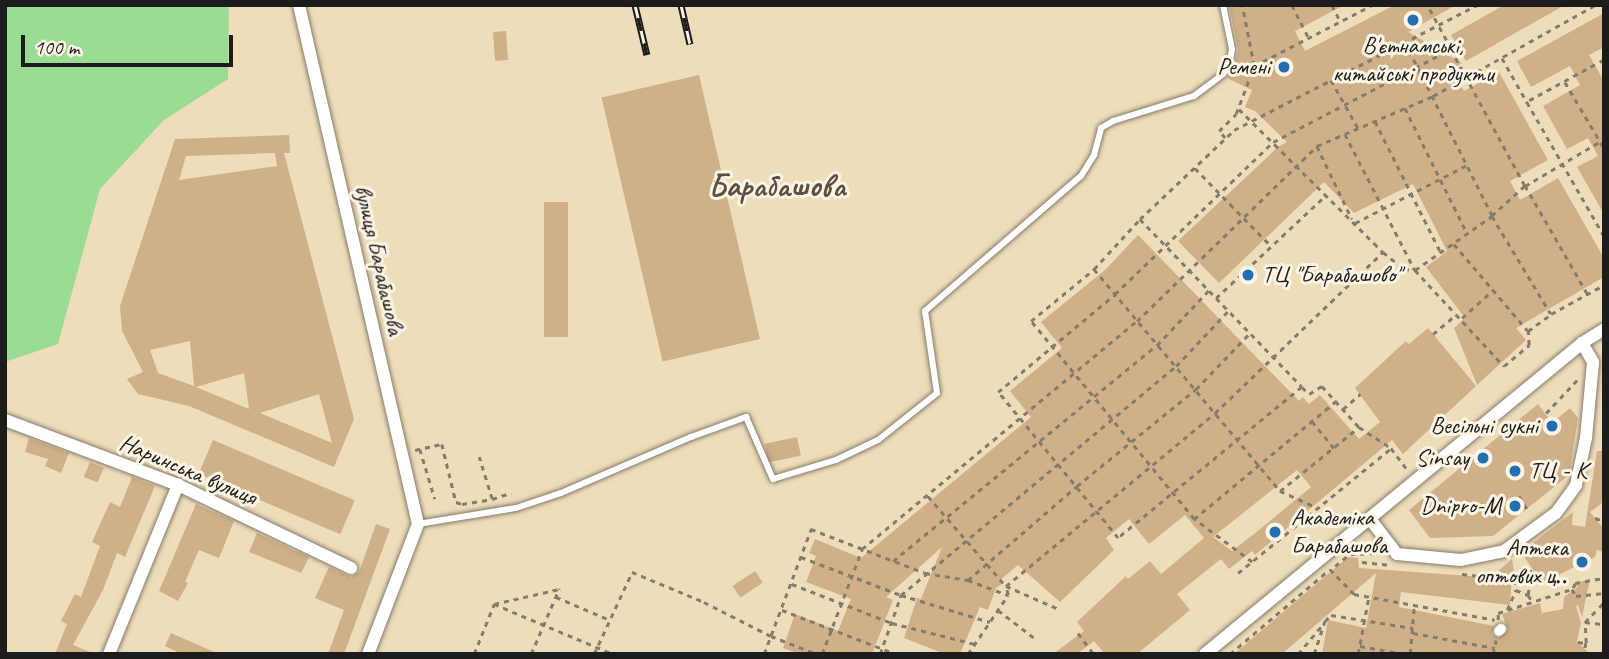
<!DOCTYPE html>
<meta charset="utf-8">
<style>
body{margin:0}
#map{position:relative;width:1609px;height:659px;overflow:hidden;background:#eeddba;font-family:Caveat,sans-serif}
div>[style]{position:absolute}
.green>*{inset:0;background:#9adc94}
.building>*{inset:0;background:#cfb089;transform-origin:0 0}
.path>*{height:2.5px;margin-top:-1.25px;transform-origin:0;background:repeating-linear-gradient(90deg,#857c6b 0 5px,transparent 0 10px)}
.roads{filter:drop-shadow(0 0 2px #857c6b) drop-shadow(0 0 2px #857c6b)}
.service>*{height:6px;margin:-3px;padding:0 3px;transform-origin:3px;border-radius:3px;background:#fff}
.pedestrian>*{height:10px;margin:-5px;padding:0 5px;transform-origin:5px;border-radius:5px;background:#fff}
.minor>*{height:12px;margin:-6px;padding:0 6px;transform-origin:6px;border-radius:6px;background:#fff}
.rail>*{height:7px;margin-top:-3.5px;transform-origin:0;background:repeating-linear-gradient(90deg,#fcf5e5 0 13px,#1c1c1c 0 26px);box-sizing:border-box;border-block:2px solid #1c1c1c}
.dots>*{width:19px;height:19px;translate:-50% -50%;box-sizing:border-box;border:4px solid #fcf5e5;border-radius:50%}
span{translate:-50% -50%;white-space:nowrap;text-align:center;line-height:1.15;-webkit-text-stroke:6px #fcf5e5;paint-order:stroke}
.poi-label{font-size:24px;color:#1c1c1c}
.right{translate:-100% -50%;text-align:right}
.left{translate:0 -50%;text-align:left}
.street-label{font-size:24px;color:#1c1c1c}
.district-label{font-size:32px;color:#5b5042;font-weight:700}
.frame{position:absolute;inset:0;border:7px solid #1c1c1c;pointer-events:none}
.scale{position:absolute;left:21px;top:35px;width:212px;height:32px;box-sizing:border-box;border:4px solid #1c1c1c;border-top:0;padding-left:9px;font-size:21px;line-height:24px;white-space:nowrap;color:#1c1c1c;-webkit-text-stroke:5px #fcf5e5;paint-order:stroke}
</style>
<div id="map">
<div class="green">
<div style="clip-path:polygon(5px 5px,229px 5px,228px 79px,164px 120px,100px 189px,58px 344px,5px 362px)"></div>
</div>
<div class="building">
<div style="clip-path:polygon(1229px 5px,1344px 5px,1295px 31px,1305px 51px,1395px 5px,1456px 5px,1408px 32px,1462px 63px,1452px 69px,1464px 91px,1499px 72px,1548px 160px,1510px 181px,1520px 200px,1558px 178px,1604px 258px,1604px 277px,1516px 328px,1526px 340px,1477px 385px,1454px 328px,1465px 318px,1426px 267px,1447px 251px,1413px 184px,1354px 213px,1324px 182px,1219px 283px,1178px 241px,1278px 147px,1287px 142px,1255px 111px,1245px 107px,1252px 90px,1227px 78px,1234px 68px,1238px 49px)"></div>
<div style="clip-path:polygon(1504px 5px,1565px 5px,1466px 61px,1451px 35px)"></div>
<div style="clip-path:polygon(1604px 13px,1604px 47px,1589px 55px,1604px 81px,1604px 214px,1577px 167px,1598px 156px,1588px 138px,1567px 149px,1543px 106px,1580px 85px,1570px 66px,1531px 87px,1517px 61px)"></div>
<div style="left:506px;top:31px;width:29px;height:13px;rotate:86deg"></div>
<div style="left:699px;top:75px;width:271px;height:100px;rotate:77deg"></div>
<div style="clip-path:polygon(evenodd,289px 135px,290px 153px,284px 153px,354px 419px,334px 467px,189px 406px,138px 394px,127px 379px,143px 372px,122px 331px,120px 306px,175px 139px,289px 135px,275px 153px,277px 166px,179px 180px,186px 156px,275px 153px,289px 135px,190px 341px,194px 386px,158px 373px,150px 350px,190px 341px,289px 135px,244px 373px,249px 409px,196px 387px,244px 373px,289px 135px,319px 394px,332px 443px,260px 413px,319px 394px)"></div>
<div style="left:544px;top:202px;width:24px;height:135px"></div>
<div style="clip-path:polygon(evenodd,1138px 235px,1299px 401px,1303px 397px,1309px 404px,1320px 395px,1359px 439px,1380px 422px,1355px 388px,1406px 341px,1409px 344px,1428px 328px,1476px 386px,1403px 454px,1392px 440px,1255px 555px,1252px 551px,1229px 569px,1221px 559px,1177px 594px,1190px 610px,1137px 654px,1105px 654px,1094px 641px,1077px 654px,1053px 654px,1084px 631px,1077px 622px,1126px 576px,1128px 579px,1150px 561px,1161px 574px,1204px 538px,1185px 515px,1149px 544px,1129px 519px,1106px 538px,1114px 550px,1060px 602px,1018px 565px,1000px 580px,1003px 583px,996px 588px,988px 610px,980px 607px,960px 654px,945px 654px,904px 638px,917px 598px,921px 599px,942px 547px,886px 597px,893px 600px,872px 654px,799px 654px,783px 648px,795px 614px,838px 631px,851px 599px,806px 582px,816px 556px,809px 553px,815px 539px,861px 558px,1031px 417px,1010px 391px,1062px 348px,1041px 322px,1105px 270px,1138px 235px,1297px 470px,1311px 487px,1254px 534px,1232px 551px,1213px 537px,1297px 470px)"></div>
<div style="clip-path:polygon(1538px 404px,1552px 423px,1570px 408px,1578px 418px,1569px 475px,1493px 536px,1430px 538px,1409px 510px)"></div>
<div style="left:797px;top:437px;width:19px;height:33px;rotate:78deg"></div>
<div style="clip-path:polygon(29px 438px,69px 453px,61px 473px,45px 466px,48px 459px,25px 452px)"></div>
<div style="left:213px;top:440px;width:154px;height:37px;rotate:23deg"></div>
<div style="clip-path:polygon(1597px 451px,1604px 451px,1604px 488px,1601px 504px,1590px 512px,1604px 529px,1604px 552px,1597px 550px,1595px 557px,1542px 583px,1521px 552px,1573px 512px,1572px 525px,1585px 527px)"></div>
<div style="left:90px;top:462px;width:15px;height:16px;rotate:23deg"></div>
<div style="clip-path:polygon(132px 477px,155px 486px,125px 557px,117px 553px,103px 590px,73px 645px,95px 654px,55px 654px,67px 624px,61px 621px,75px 594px,81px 597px,100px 546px,92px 542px,110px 502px,120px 507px)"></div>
<div style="clip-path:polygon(196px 504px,234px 521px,219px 558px,199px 550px,185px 582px,188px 583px,178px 601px,159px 591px)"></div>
<div style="clip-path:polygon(376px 524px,390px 529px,344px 654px,328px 654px,344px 610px,315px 598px,329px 567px,351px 577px,359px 572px)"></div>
<div style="clip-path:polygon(257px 533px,309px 557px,301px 573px,249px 552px)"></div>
<div style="clip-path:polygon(1348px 557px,1358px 558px,1359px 568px,1484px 577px,1484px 571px,1497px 572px,1512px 559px,1515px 577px,1512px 577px,1510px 605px,1401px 592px,1399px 607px,1494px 626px,1492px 634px,1498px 638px,1508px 630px,1502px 614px,1540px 603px,1542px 613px,1563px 609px,1564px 597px,1577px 588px,1576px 583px,1590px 579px,1582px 617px,1578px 605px,1576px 606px,1581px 623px,1577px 641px,1590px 654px,1322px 654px,1328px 620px,1366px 628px,1376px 573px,1282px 654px,1234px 654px)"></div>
<div style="left:755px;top:571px;width:14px;height:27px;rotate:56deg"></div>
<div style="clip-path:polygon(171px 633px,219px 654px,182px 654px,165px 646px)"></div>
</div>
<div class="path">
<div style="left:1292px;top:5px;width:37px;rotate:63deg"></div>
<div style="left:1332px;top:5px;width:18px;rotate:63deg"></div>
<div style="left:1451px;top:49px;width:156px;rotate:61.6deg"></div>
<div style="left:1525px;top:186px;width:45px;rotate:137.7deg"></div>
<div style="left:1492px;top:216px;width:114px;rotate:59deg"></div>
<div style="left:1551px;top:314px;width:60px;rotate:-28.7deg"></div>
<div style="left:1502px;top:58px;width:51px;rotate:60.4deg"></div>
<div style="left:1604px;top:60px;width:88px;rotate:151.4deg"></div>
<div style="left:1527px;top:102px;width:155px;rotate:60.1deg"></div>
<div style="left:1254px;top:66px;width:133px;rotate:-27.3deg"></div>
<div style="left:1331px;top:80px;width:55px;rotate:60.6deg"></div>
<div style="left:1565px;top:82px;width:77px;rotate:59.4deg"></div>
<div style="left:1405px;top:108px;width:140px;rotate:63.6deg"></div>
<div style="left:1239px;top:109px;width:203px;rotate:44.8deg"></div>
<div style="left:1383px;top:252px;width:27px;rotate:39deg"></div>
<div style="left:1404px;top:269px;width:11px;rotate:5deg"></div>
<div style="left:1415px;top:270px;width:94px;rotate:-35deg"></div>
<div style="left:1492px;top:216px;width:194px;rotate:-116.7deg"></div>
<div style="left:1375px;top:121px;width:145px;rotate:63.4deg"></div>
<div style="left:1345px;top:134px;width:153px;rotate:62.8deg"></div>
<div style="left:1415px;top:270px;width:131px;rotate:47.2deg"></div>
<div style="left:1504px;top:366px;width:33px;rotate:-40deg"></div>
<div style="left:1529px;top:345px;width:14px;rotate:-94deg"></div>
<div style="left:1225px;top:138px;width:9px;rotate:-131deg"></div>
<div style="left:1219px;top:131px;width:24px;rotate:-45deg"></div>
<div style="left:1236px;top:114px;width:51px;rotate:-69.4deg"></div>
<div style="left:1254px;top:66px;width:62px;rotate:-101.1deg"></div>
<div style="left:1317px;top:146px;width:81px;rotate:64.4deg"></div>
<div style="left:1195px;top:168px;width:109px;rotate:45.7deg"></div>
<div style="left:1140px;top:219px;width:233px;rotate:46deg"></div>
<div style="left:1302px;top:387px;width:10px;rotate:45deg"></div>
<div style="left:1309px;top:394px;width:15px;rotate:-32deg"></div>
<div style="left:1322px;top:386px;width:55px;rotate:47.9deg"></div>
<div style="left:1359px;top:427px;width:38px;rotate:33deg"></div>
<div style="left:1391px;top:448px;width:26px;rotate:53deg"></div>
<div style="left:1355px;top:223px;width:126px;rotate:-27.4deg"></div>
<div style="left:1454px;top:244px;width:114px;rotate:49.6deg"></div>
<div style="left:1528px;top:331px;width:29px;rotate:-36deg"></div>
<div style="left:1094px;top:269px;width:290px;rotate:50deg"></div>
<div style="left:1280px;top:491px;width:102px;rotate:-39deg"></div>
<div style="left:1587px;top:294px;width:125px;rotate:-119.9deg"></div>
<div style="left:1525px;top:186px;width:92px;rotate:-30.7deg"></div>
<div style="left:1216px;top:298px;width:151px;rotate:-43.1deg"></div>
<div style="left:1462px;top:318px;width:42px;rotate:-42.1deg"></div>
<div style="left:1433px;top:334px;width:31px;rotate:-40deg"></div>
<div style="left:1302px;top:387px;width:238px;rotate:140.6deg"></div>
<div style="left:1118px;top:538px;width:189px;rotate:-129.4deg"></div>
<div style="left:998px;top:392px;width:153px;rotate:-39.9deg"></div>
<div style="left:1115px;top:294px;width:219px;rotate:-43.9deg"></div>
<div style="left:1273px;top:142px;width:201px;rotate:-27.6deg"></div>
<div style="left:1451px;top:49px;width:50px;rotate:-118.6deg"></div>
<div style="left:1343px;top:409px;width:23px;rotate:-41deg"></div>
<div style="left:1546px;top:413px;width:48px;rotate:-46.7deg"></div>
<div style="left:1312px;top:421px;width:35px;rotate:51deg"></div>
<div style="left:420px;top:449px;width:52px;rotate:73.3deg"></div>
<div style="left:415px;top:450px;width:28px;rotate:-13deg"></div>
<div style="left:442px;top:444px;width:60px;rotate:76.4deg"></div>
<div style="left:456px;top:502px;width:6px;rotate:18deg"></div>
<div style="left:462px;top:504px;width:30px;rotate:-9deg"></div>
<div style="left:492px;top:499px;width:44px;rotate:-107.2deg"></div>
<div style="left:1280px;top:491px;width:39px;rotate:24deg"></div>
<div style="left:928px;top:496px;width:119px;rotate:49.1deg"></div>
<div style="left:1006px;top:586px;width:271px;rotate:-39.6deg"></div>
<div style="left:1215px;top:413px;width:233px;rotate:-43.8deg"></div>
<div style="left:1519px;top:496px;width:15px;rotate:58deg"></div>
<div style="left:492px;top:499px;width:20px;rotate:-18deg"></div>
<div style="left:1595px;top:518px;width:9px;rotate:18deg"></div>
<div style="left:1194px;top:519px;width:185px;rotate:-39.7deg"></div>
<div style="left:801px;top:557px;width:107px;rotate:20.8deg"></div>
<div style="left:901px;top:595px;width:93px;rotate:16.9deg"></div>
<div style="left:893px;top:561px;width:341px;rotate:-39.3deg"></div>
<div style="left:1157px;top:345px;width:76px;rotate:-46.6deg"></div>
<div style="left:1252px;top:562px;width:72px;rotate:-143.4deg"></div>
<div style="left:1194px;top:519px;width:256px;rotate:-129.5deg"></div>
<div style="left:1031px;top:321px;width:82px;rotate:-39.5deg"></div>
<div style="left:1094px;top:269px;width:68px;rotate:-47.4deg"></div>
<div style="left:1140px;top:219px;width:129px;rotate:-43.4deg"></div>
<div style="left:1234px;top:130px;width:273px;rotate:-27.2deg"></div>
<div style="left:1362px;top:562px;width:27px;rotate:6deg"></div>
<div style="left:1335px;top:566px;width:19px;rotate:-39deg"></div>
<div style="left:1350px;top:554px;width:30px;rotate:-2deg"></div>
<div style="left:1238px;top:573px;width:196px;rotate:-39.2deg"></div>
<div style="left:1462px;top:574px;width:52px;rotate:6.6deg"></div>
<div style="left:1514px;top:580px;width:10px;rotate:79deg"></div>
<div style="left:968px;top:580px;width:144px;rotate:-40.8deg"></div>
<div style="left:1077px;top:486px;width:154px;rotate:-39.2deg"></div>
<div style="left:1196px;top:389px;width:76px;rotate:-46.1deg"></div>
<div style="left:792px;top:584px;width:107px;rotate:21.3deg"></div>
<div style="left:892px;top:623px;width:86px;rotate:14.2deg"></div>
<div style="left:1573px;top:588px;width:5px;rotate:-68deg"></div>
<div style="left:1575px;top:583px;width:29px;rotate:-10deg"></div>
<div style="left:1528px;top:595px;width:28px;rotate:-84deg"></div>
<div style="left:556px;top:597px;width:59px;rotate:23.1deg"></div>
<div style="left:494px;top:604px;width:129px;rotate:22.8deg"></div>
<div style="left:494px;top:604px;width:67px;rotate:-13deg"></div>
<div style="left:782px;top:610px;width:122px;rotate:21.1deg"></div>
<div style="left:998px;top:610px;width:49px;rotate:37.6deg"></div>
<div style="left:1507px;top:610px;width:22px;rotate:-66deg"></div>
<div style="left:1516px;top:590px;width:13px;rotate:23deg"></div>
<div style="left:1528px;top:595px;width:7px;rotate:56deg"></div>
<div style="left:1498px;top:620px;width:7px;rotate:-90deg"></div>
<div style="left:1498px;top:613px;width:78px;rotate:-18deg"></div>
<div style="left:1572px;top:589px;width:8px;rotate:60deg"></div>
<div style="left:1576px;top:596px;width:28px;rotate:-6deg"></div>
<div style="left:1585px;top:622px;width:17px;rotate:7deg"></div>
<div style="left:1078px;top:633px;width:26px;rotate:53deg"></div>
<div style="left:1413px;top:633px;width:83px;rotate:10.4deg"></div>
<div style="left:1578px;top:642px;width:8px;rotate:7deg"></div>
<div style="left:1586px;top:643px;width:11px;rotate:100deg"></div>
<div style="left:1586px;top:643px;width:21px;rotate:-93deg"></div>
<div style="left:1585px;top:622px;width:28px;rotate:-46deg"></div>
<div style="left:1360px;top:646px;width:45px;rotate:10.3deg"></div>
<div style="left:474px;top:654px;width:54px;rotate:-68.2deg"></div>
<div style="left:531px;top:654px;width:71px;rotate:-66.7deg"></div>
<div style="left:594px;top:654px;width:90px;rotate:-65.1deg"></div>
<div style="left:632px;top:572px;width:78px;rotate:22.6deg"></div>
<div style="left:704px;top:602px;width:75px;rotate:26.9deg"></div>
<div style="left:771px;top:636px;width:49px;rotate:21.4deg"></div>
<div style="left:764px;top:654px;width:134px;rotate:-69.4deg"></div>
<div style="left:811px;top:529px;width:122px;rotate:21.1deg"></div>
<div style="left:925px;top:573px;width:44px;rotate:9.2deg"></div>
<div style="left:968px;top:580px;width:43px;rotate:20.6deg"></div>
<div style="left:822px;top:654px;width:112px;rotate:-69.1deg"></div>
<div style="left:862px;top:549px;width:357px;rotate:-39.7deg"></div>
<div style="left:1137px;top:321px;width:251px;rotate:-44.2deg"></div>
<div style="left:1317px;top:146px;width:126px;rotate:-23.3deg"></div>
<div style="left:1433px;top:96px;width:186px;rotate:-29.3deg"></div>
<div style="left:880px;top:654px;width:63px;rotate:-70.4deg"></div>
<div style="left:901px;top:595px;width:358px;rotate:-39.8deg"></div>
<div style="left:1176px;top:366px;width:76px;rotate:-46.6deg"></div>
<div style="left:968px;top:654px;width:71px;rotate:-55.9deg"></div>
<div style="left:1008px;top:595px;width:9px;rotate:-103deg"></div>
<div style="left:1006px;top:586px;width:58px;rotate:23.5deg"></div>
<div style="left:1230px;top:654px;width:131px;rotate:-40.4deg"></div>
<div style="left:1330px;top:569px;width:35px;rotate:46deg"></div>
<div style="left:1354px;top:594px;width:143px;rotate:10.4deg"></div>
<div style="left:1298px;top:654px;width:39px;rotate:-50deg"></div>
<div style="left:1314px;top:654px;width:35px;rotate:-72deg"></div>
<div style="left:1325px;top:621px;width:8px;rotate:-45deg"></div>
<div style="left:1331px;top:615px;width:83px;rotate:9deg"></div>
<div style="left:1358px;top:654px;width:60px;rotate:-79.4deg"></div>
<div style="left:1410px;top:654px;width:47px;rotate:-85.1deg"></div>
<div style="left:1493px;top:654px;width:14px;rotate:-78deg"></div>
</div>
<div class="roads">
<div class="service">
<div style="left:418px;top:524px;width:99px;rotate:-9.3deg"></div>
<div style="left:516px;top:508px;width:47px;rotate:-18.4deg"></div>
<div style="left:561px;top:493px;width:142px;rotate:-23.3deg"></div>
<div style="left:691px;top:437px;width:59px;rotate:-20deg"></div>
<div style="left:746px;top:417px;width:68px;rotate:66.5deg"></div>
<div style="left:773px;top:479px;width:66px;rotate:-16.8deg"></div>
<div style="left:836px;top:460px;width:47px;rotate:-25.5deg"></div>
<div style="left:878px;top:440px;width:75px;rotate:-38.5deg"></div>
<div style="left:937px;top:393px;width:83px;rotate:-98.3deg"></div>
<div style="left:925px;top:311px;width:206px;rotate:-40.9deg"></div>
<div style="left:1081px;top:176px;width:25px;rotate:-58deg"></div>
<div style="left:1094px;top:155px;width:28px;rotate:-75deg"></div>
<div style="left:1101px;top:128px;width:14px;rotate:-30deg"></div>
<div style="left:1113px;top:121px;width:85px;rotate:-17.2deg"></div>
<div style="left:1194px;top:96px;width:36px;rotate:-37deg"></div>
<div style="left:1223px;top:74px;width:10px;rotate:-53deg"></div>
<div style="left:1229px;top:66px;width:17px;rotate:-80deg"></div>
<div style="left:1232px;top:49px;width:45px;rotate:-101.6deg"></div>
</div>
<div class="pedestrian">
<div style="left:1499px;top:631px;width:3px;rotate:-45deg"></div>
</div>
<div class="minor">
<div style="left:299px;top:5px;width:532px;rotate:77.09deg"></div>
<div style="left:418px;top:524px;width:139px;rotate:111deg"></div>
<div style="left:5px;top:420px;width:185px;rotate:20.6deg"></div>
<div style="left:178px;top:485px;width:192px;rotate:25.6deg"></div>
<div style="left:1370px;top:519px;width:44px;rotate:52.4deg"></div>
<div style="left:1397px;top:554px;width:64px;rotate:5.4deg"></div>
<div style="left:1461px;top:560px;width:44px;rotate:-11.8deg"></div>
<div style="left:1504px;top:551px;width:64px;rotate:-36.2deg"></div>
<div style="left:1556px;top:513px;width:34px;rotate:-54deg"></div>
<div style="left:1576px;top:485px;width:48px;rotate:-78deg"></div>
<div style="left:1586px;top:438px;width:76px;rotate:-84.7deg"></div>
<div style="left:1593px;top:362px;width:22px;rotate:-120deg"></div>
<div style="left:109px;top:654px;width:183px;rotate:-67.8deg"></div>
<div style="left:1205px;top:654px;width:489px;rotate:-39.5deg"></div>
<div style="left:1582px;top:343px;width:26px;rotate:-32deg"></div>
</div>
</div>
<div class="rail">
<div style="left:635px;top:5px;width:51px;rotate:76.5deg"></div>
<div style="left:681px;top:5px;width:40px;rotate:77deg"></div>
</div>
<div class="dots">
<div style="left:1413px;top:20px;background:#1f6fb2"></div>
<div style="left:1284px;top:67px;background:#1f6fb2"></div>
<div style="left:1248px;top:275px;background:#1f6fb2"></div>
<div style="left:1552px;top:426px;background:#1f6fb2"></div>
<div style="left:1483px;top:458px;background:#1f6fb2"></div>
<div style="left:1515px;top:471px;background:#1f6fb2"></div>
<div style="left:1515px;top:506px;background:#1f6fb2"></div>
<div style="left:1275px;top:532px;background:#1f6fb2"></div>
<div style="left:1582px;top:562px;background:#1f6fb2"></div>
</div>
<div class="poi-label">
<span style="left:1413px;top:60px">В'єтнамські,<br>китайські продукти</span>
<span class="right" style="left:1270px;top:67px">Ремені</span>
<span class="left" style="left:1262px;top:275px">ТЦ "Барабашово"</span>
<span class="right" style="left:1538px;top:426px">Весільні сукні</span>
<span class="right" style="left:1469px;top:458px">Sinsay</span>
<span class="left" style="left:1529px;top:471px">ТЦ - К</span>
<span class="right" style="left:1501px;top:506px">Dnipro-M</span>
<span class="left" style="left:1291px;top:532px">Академіка<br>Барабашова</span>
<span class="right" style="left:1568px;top:562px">Аптека<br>оптових ц‥</span>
</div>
<div class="street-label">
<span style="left:379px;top:260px;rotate:77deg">вулиця Барабашова</span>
<span style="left:188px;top:470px;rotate:23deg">Наринська вулиця</span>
</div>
<div class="district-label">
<span style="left:777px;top:186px">Барабашова</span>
</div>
<div class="frame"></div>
<div class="scale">100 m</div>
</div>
